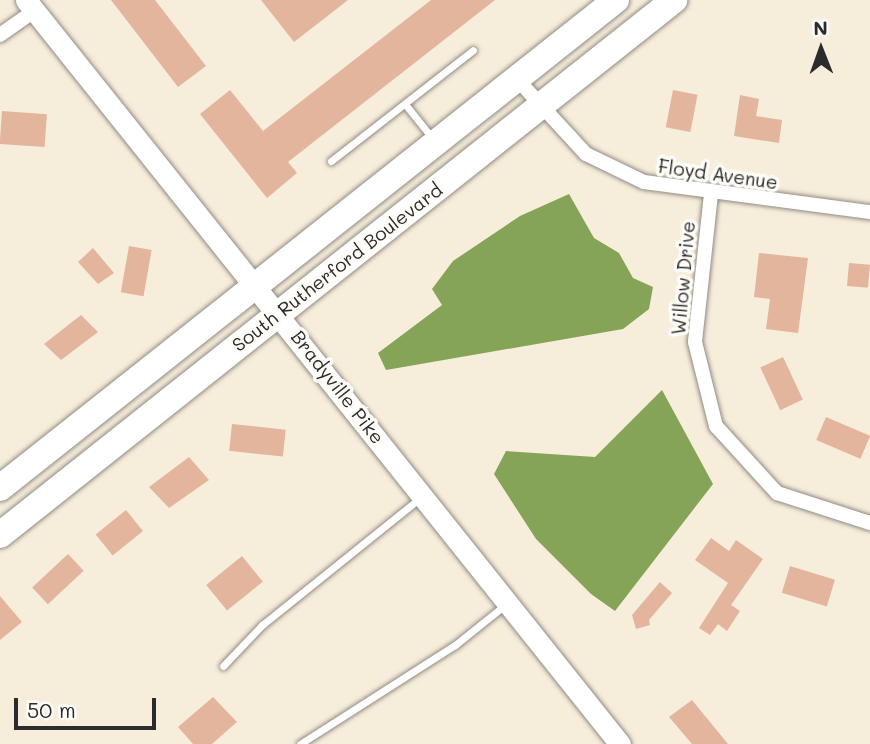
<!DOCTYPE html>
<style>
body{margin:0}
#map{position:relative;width:870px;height:744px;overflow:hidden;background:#f7eddb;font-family:Mali,sans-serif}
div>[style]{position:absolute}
.forest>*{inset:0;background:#85a458}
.building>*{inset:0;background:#e3b59d;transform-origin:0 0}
.roads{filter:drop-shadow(0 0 2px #918c83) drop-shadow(0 0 2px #918c83)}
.lane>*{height:7px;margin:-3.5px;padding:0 3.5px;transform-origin:3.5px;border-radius:3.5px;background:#fff}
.street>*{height:14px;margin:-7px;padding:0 7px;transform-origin:7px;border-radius:7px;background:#fff}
.secondary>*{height:21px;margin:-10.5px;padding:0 10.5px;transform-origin:10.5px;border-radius:10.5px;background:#fff}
.highway>*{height:26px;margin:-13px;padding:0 13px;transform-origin:13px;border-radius:13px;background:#fff}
span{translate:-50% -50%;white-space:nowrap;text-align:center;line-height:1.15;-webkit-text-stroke:7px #fdfcf7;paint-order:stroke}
.street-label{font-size:19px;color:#2b2b2b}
.north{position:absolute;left:786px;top:14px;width:70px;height:70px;-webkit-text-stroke:5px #fdfcf7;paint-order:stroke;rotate:359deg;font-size:19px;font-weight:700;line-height:28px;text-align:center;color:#2b2b2b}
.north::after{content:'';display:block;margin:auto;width:24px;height:32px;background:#2b2b2b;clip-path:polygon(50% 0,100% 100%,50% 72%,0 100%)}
.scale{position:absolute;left:14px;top:698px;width:142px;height:32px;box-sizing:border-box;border:4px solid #2b2b2b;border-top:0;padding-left:9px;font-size:21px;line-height:24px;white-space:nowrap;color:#2b2b2b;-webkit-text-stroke:5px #fdfcf7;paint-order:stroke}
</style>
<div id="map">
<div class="forest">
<div style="clip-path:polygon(569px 194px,594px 238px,619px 253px,633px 278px,653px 287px,649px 309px,623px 329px,386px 370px,378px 353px,442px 305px,432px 289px,453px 261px,520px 216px)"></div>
<div style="clip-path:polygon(662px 390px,713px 484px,615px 611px,591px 594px,536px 539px,494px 474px,506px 451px,595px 457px)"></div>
</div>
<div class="building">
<div style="clip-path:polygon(111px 0,155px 0,206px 66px,178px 87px)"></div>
<div style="clip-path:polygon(261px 0,348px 0,294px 42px)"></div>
<div style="clip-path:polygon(431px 0,495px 0,288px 162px,297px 173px,267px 198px,200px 114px,230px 90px,263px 131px)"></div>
<div style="left:673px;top:90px;width:25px;height:38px;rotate:11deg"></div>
<div style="clip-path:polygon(740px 95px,759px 99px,756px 116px,782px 120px,779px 143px,734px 136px)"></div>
<div style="left:2px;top:111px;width:45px;height:33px;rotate:4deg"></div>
<div style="left:129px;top:246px;width:23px;height:47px;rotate:10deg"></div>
<div style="clip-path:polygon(93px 248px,114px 273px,98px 284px,78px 262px)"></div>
<div style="clip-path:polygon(759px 253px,808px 258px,798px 333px,766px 329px,770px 299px,754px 297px)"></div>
<div style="left:849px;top:263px;width:21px;height:23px;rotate:5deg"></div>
<div style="clip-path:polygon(81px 315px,98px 332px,61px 360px,44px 344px)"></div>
<div style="left:783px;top:357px;width:47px;height:25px;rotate:65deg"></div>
<div style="left:826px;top:417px;width:48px;height:25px;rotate:23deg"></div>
<div style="left:232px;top:424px;width:54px;height:27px;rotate:6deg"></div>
<div style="clip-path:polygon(189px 457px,209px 480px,169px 508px,149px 487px)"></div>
<div style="left:126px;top:510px;width:27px;height:39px;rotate:51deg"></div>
<div style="clip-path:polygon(711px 538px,729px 551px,736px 540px,763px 559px,731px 605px,740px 611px,727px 631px,718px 624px,710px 635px,699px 628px,728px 583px,695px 560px)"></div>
<div style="left:68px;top:554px;width:23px;height:49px;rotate:47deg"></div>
<div style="left:242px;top:556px;width:33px;height:46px;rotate:51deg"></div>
<div style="left:790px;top:566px;width:47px;height:28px;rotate:17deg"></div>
<div style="clip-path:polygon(660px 582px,672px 593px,649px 620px,650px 625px,636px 629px,632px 615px)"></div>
<div style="clip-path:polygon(0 596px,22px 622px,0 640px)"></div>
<div style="clip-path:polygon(213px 697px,237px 722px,212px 744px,193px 744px,178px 727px)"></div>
<div style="clip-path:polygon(692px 700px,728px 744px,692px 744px,669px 717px)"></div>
</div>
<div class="roads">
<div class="lane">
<div style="left:405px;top:104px;width:45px;rotate:51.3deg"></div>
<div style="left:331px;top:161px;width:180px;rotate:-38deg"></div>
<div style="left:223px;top:666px;width:57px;rotate:-46.4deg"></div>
<div style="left:262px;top:625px;width:204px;rotate:-38.8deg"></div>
<div style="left:300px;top:744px;width:184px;rotate:-32.6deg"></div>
<div style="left:455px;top:645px;width:64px;rotate:-38.7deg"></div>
</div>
<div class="street">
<div style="left:0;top:35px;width:42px;rotate:-35.2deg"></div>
<div style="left:516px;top:78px;width:103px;rotate:47.4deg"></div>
<div style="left:586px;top:154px;width:64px;rotate:25.8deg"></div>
<div style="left:644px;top:182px;width:228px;rotate:7.6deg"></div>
<div style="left:711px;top:194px;width:149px;rotate:96.2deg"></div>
<div style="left:695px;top:342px;width:87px;rotate:76deg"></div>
<div style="left:716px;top:426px;width:91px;rotate:47.7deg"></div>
<div style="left:777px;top:493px;width:98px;rotate:17.9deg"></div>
</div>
<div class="secondary">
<div style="left:26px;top:0;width:952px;rotate:51.4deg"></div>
</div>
<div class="highway">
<div style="left:0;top:488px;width:786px;rotate:-38.39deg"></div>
<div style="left:0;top:535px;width:861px;rotate:-38.44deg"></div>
</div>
</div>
<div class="street-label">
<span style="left:718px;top:174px;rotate:8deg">Floyd Avenue</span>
<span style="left:337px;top:267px;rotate:-38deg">South Rutherford Boulevard</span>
<span style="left:683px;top:278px;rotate:-85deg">Willow Drive</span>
<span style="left:338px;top:387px;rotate:52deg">Bradyville Pike</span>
</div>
<div class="north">N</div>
<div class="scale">50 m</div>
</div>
